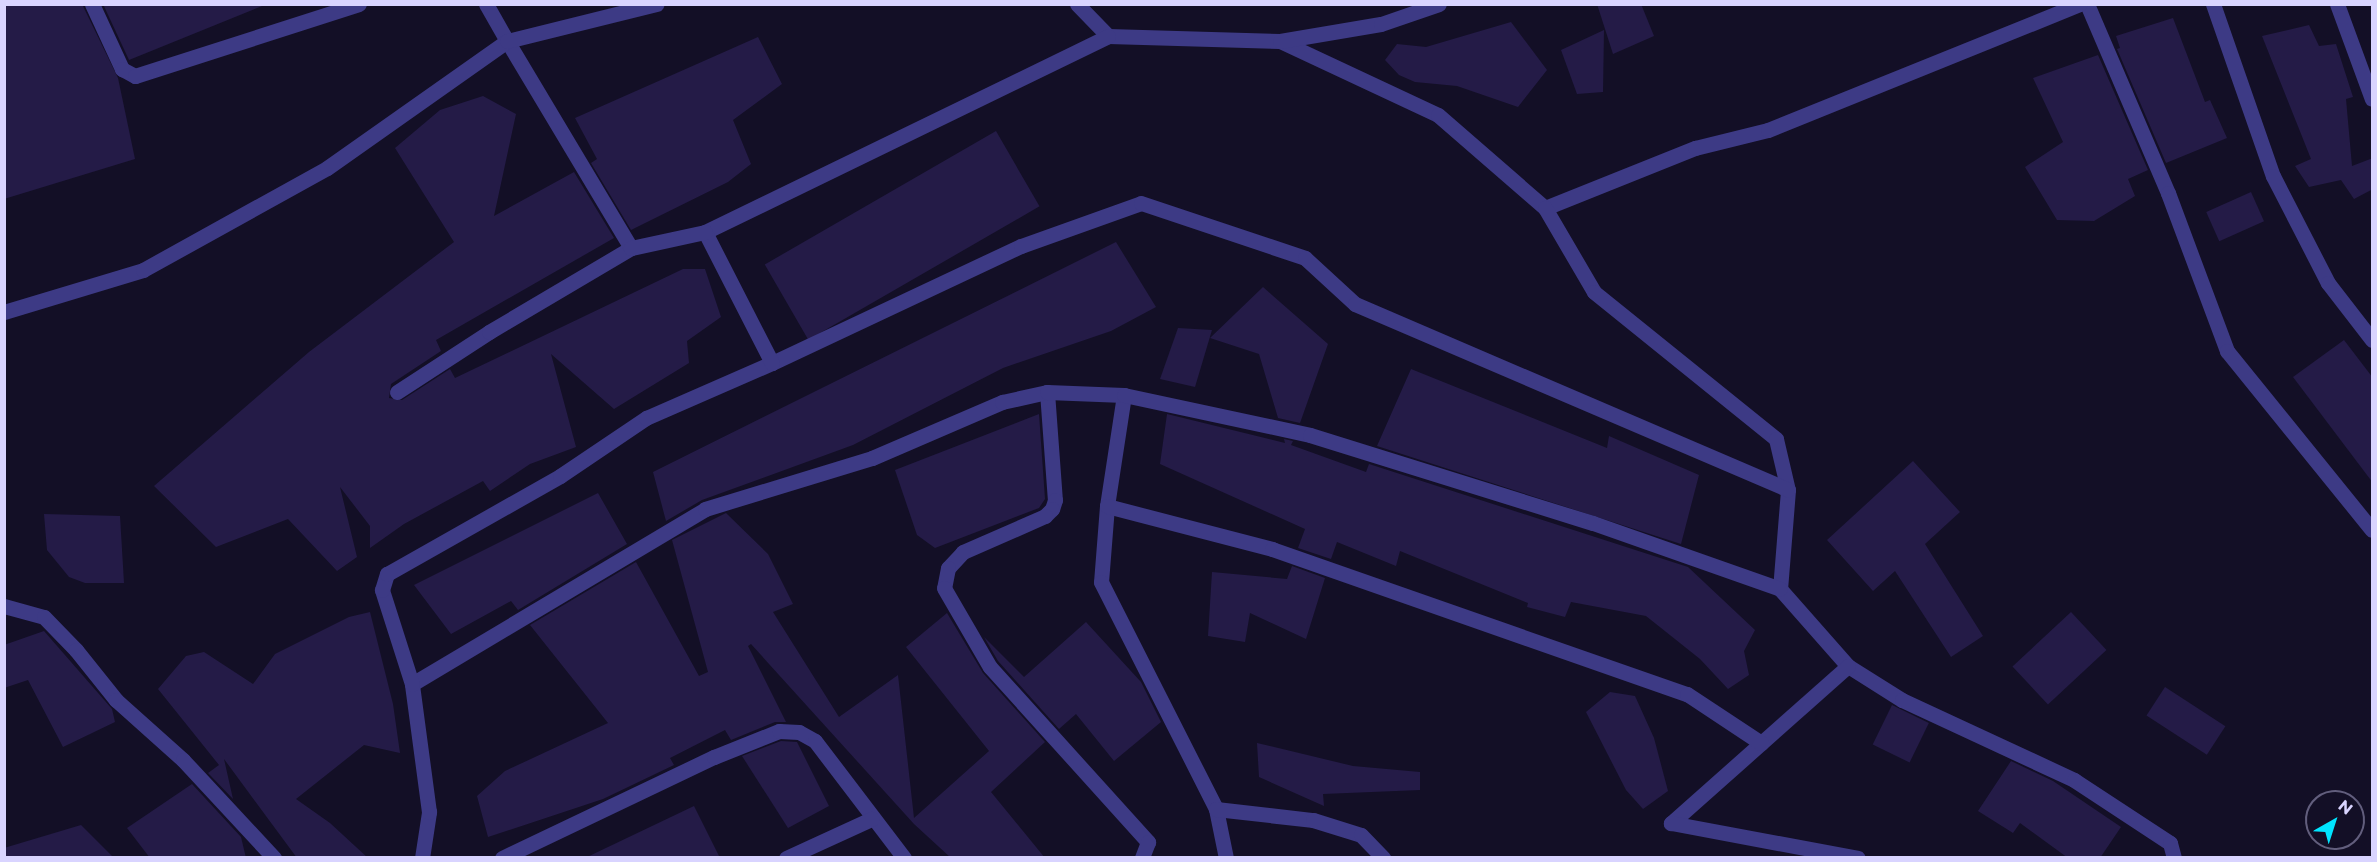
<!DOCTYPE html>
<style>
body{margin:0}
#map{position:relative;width:2377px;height:862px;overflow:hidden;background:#130f26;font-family:Montserrat,sans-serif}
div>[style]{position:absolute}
.building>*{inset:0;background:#241b47;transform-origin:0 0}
.lane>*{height:15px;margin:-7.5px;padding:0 7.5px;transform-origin:7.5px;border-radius:7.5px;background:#3d3a85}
.street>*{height:15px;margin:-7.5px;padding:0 7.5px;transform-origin:7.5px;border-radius:7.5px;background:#3d3a85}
span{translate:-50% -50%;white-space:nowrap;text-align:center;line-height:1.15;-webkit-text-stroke:4.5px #130f26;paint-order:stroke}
.frame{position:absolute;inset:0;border:6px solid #d9d4ff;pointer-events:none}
.north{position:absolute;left:2305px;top:790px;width:60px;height:60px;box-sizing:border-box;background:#130f26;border:2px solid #625e7d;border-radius:50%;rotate:39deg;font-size:16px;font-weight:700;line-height:24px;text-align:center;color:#d9d4ff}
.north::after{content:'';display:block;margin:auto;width:21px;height:27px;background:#00e5ff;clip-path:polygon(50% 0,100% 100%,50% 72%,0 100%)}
</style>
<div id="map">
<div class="building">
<div style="clip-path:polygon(4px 4px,82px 4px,118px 78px,135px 159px,4px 199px)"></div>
<div style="clip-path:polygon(103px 4px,262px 4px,262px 6px,129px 60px)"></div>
<div style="clip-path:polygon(1597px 4px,1641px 4px,1654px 36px,1613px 54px)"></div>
<div style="clip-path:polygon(2173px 18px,2205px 102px,2210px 100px,2227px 138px,2166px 163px,2117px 49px,2120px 48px,2116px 36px)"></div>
<div style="clip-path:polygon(1511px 22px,1547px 70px,1518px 107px,1457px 86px,1415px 82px,1399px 75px,1385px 60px,1397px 44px,1426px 47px)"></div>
<div style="clip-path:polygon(2309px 25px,2319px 46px,2336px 44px,2353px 97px,2346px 99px,2352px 166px,2373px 158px,2373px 189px,2354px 199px,2341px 180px,2309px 187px,2295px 166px,2311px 159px,2262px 36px)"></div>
<div style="clip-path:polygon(1604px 30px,1603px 92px,1577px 94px,1561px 50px)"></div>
<div style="clip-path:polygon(758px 37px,782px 84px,733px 120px,751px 164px,728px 182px,631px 230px,591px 163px,597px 159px,575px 118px)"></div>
<div style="clip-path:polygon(2098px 55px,2148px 170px,2128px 179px,2135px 196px,2094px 221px,2057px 220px,2025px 167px,2063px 142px,2033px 78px)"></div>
<div style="clip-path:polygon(483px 96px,516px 114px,494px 216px,574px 172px,614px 238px,436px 340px,441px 351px,391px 384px,389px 398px,402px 400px,450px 369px,455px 378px,683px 269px,705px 269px,721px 317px,687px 341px,689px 363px,614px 409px,551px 354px,576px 447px,530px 464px,490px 491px,483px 481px,404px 524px,370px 548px,370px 526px,340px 487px,357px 557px,337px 571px,288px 519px,216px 547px,154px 486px,309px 352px,454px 242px,395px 148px,440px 110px)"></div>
<div style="left:996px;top:131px;width:87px;height:267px;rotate:60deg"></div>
<div style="left:2251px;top:192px;width:32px;height:49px;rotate:66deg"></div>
<div style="clip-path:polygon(1116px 242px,1156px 307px,1111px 331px,1003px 368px,853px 445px,702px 500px,666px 521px,653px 472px)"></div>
<div style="clip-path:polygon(1263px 287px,1328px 344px,1300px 423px,1278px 418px,1259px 354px,1210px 338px)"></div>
<div style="clip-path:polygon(1178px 328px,1212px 330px,1195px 387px,1160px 379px)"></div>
<div style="clip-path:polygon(2344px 340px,2373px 378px,2373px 483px,2293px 377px)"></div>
<div style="clip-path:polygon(1411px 369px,1607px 448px,1609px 436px,1699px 475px,1681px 544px,1377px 446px)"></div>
<div style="clip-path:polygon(1039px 414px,1045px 499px,1039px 508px,935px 548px,917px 535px,895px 470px)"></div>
<div style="clip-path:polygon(1167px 414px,1285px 443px,1284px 439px,1293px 441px,1291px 445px,1366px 472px,1369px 464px,1688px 567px,1755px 630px,1744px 651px,1749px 675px,1728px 689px,1700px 659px,1646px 616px,1571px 602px,1565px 617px,1527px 607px,1528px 603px,1400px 551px,1396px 566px,1337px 542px,1331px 559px,1298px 548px,1305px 529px,1160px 464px)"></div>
<div style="clip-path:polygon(1913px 461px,1960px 512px,1925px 544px,1983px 636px,1951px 657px,1895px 571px,1873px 591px,1827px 540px)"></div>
<div style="clip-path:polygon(598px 493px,627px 544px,518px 610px,511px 601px,451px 634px,414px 585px)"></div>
<div style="clip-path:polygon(726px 513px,768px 554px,793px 604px,773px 612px,839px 717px,898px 675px,914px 818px,989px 751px,906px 647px,947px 613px,983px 673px,1045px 742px,991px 792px,1045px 858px,951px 858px,914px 824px,751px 644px,748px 646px,786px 722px,775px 722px,731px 740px,725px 730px,670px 758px,674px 765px,603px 799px,488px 837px,477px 796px,505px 771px,608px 723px,530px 625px,636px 562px,699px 676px,708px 672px,672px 540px)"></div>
<div style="clip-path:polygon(44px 514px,120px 516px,124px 583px,85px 583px,69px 577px,47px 550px)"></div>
<div style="clip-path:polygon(1292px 566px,1325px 578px,1306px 639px,1250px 613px,1245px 642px,1208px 636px,1212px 572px,1287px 579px)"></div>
<div style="clip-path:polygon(370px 612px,393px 704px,400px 753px,364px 745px,296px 799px,330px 823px,368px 858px,297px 858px,224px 759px,233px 799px,208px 773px,219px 765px,158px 689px,186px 656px,204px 652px,253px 684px,275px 654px,349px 617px)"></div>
<div style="left:2071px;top:612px;width:52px;height:80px;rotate:47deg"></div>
<div style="clip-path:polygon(1086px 622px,1141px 682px,1161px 722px,1114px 761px,1076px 714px,1059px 729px,998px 661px,984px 637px,1024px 677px)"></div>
<div style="clip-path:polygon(44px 631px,112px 709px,115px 722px,63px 747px,28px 680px,4px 688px,4px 645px)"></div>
<div style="left:2165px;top:687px;width:72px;height:34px;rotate:33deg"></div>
<div style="clip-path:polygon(1610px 692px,1635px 696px,1654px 738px,1668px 791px,1643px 809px,1626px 790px,1586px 712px)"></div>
<div style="left:1892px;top:705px;width:41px;height:44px;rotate:26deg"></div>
<div style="clip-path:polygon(781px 741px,797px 742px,829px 806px,788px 828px,742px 756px)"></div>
<div style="clip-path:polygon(1257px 743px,1353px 766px,1420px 772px,1420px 790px,1323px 794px,1324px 806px,1259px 777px)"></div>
<div style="clip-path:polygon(2011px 761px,2053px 781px,2121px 827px,2100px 858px,2068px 858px,2020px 823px,2013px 833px,1978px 811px)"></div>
<div style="clip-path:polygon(192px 784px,241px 837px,246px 858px,150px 858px,127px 828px)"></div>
<div style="clip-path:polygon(694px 806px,720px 858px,585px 858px)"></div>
<div style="clip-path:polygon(81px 825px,114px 858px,4px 858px,4px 848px)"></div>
</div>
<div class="lane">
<div style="left:2087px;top:4px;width:206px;rotate:66.8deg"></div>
<div style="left:2168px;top:193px;width:169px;rotate:69.5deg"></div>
<div style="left:2227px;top:351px;width:230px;rotate:51deg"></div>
<div style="left:2213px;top:4px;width:182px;rotate:70.8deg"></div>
<div style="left:2273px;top:176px;width:120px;rotate:62.8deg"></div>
<div style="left:2328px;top:283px;width:72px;rotate:52.3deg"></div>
<div style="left:2337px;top:4px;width:101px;rotate:69.8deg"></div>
<div style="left:1280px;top:41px;width:174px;rotate:25.1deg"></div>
<div style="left:1438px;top:115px;width:142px;rotate:41deg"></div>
<div style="left:1545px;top:208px;width:162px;rotate:-21.8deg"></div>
<div style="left:1695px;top:148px;width:75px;rotate:-13.9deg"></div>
<div style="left:1768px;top:130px;width:336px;rotate:-22deg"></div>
<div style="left:1545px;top:208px;width:97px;rotate:59.7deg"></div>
<div style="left:1594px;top:292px;width:234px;rotate:38.9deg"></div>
<div style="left:1776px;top:439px;width:52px;rotate:76.8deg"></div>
<div style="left:1788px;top:490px;width:99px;rotate:94.6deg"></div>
<div style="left:1780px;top:589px;width:103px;rotate:48.6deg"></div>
<div style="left:1848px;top:666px;width:64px;rotate:32.2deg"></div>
<div style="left:1902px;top:700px;width:190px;rotate:24.9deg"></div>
<div style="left:2074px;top:780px;width:115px;rotate:33.3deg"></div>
<div style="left:2170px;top:843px;width:16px;rotate:75deg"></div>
<div style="left:397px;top:392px;width:110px;rotate:-33.1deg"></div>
<div style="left:489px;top:332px;width:165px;rotate:-30.6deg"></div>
<div style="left:631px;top:248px;width:241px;rotate:-120.9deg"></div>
<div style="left:1848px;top:666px;width:237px;rotate:138.4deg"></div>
<div style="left:1671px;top:823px;width:190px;rotate:10.6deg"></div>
</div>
<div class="street">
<div style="left:92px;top:4px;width:72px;rotate:65.2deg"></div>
<div style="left:122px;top:69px;width:15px;rotate:28deg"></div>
<div style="left:135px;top:76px;width:235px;rotate:-17.8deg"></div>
<div style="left:486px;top:4px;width:43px;rotate:60.4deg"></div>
<div style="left:1077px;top:4px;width:45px;rotate:45.9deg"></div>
<div style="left:1108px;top:36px;width:172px;rotate:1.7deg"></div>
<div style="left:1280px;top:41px;width:102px;rotate:-9.6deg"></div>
<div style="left:1381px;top:24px;width:61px;rotate:-19deg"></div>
<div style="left:705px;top:232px;width:448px;rotate:-25.9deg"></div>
<div style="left:4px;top:312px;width:145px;rotate:-16.8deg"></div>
<div style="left:143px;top:270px;width:210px;rotate:-29deg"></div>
<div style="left:327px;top:168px;width:220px;rotate:-35.2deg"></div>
<div style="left:507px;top:41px;width:154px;rotate:-13.9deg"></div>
<div style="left:772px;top:363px;width:275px;rotate:-25.2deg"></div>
<div style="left:1021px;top:246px;width:127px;rotate:-19.7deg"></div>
<div style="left:1141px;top:203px;width:173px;rotate:18.5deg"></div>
<div style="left:1305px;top:258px;width:68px;rotate:42.6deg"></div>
<div style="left:1355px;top:304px;width:471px;rotate:23.2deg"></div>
<div style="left:1047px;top:392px;width:108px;rotate:85.8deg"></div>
<div style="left:1055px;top:500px;width:9px;rotate:108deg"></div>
<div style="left:1052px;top:509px;width:10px;rotate:135deg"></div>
<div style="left:1045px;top:516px;width:90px;rotate:156.3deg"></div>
<div style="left:963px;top:552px;width:22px;rotate:133deg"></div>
<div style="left:948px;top:568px;width:20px;rotate:101deg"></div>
<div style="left:944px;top:588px;width:91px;rotate:59.8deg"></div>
<div style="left:990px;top:667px;width:236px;rotate:47.9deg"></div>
<div style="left:1148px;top:842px;width:17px;rotate:111deg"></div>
<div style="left:1124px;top:395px;width:112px;rotate:98.7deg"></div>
<div style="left:1107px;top:506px;width:76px;rotate:94.5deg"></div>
<div style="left:1101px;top:582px;width:254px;rotate:63.1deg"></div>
<div style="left:1216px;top:809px;width:50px;rotate:78.5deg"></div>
<div style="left:1107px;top:506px;width:171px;rotate:14.6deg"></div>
<div style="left:1272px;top:549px;width:440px;rotate:19.3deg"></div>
<div style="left:1687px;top:694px;width:89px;rotate:33.5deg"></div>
<div style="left:4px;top:606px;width:41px;rotate:15.4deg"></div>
<div style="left:44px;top:617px;width:46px;rotate:45.9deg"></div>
<div style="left:76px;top:650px;width:64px;rotate:51.3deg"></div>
<div style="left:116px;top:700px;width:90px;rotate:41.8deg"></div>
<div style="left:183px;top:760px;width:134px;rotate:47.1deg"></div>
<div style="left:412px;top:684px;width:341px;rotate:-30.8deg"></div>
<div style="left:705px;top:509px;width:175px;rotate:-17deg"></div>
<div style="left:872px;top:458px;width:142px;rotate:-23.3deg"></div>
<div style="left:1002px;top:402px;width:46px;rotate:-12.5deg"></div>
<div style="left:1047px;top:392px;width:77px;rotate:2.2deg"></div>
<div style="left:1124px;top:395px;width:190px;rotate:12.1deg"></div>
<div style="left:1310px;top:435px;width:296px;rotate:17.3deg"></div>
<div style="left:1593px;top:523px;width:198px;rotate:19.4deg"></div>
<div style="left:1216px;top:809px;width:98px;rotate:6.5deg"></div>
<div style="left:1313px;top:820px;width:50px;rotate:17.4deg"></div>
<div style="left:1361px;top:835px;width:32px;rotate:46deg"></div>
<div style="left:422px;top:858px;width:47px;rotate:-81.3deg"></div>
<div style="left:429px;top:812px;width:129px;rotate:-97.6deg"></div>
<div style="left:412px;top:684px;width:99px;rotate:-107.7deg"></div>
<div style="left:382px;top:590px;width:17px;rotate:-73deg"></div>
<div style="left:387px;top:574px;width:199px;rotate:-29.5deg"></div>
<div style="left:560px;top:476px;width:104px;rotate:-34deg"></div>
<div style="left:646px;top:418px;width:137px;rotate:-23.6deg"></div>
<div style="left:772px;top:363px;width:147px;rotate:-117.1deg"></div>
<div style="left:705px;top:232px;width:76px;rotate:167.8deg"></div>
<div style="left:502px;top:858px;width:235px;rotate:-25.5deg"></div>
<div style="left:714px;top:757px;width:70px;rotate:-21.8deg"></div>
<div style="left:779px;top:731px;width:20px;rotate:3deg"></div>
<div style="left:799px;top:732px;width:18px;rotate:29deg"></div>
<div style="left:815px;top:741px;width:147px;rotate:52.7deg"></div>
<div style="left:786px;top:858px;width:94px;rotate:-24.6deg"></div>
</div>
<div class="frame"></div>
<div class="north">N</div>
</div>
